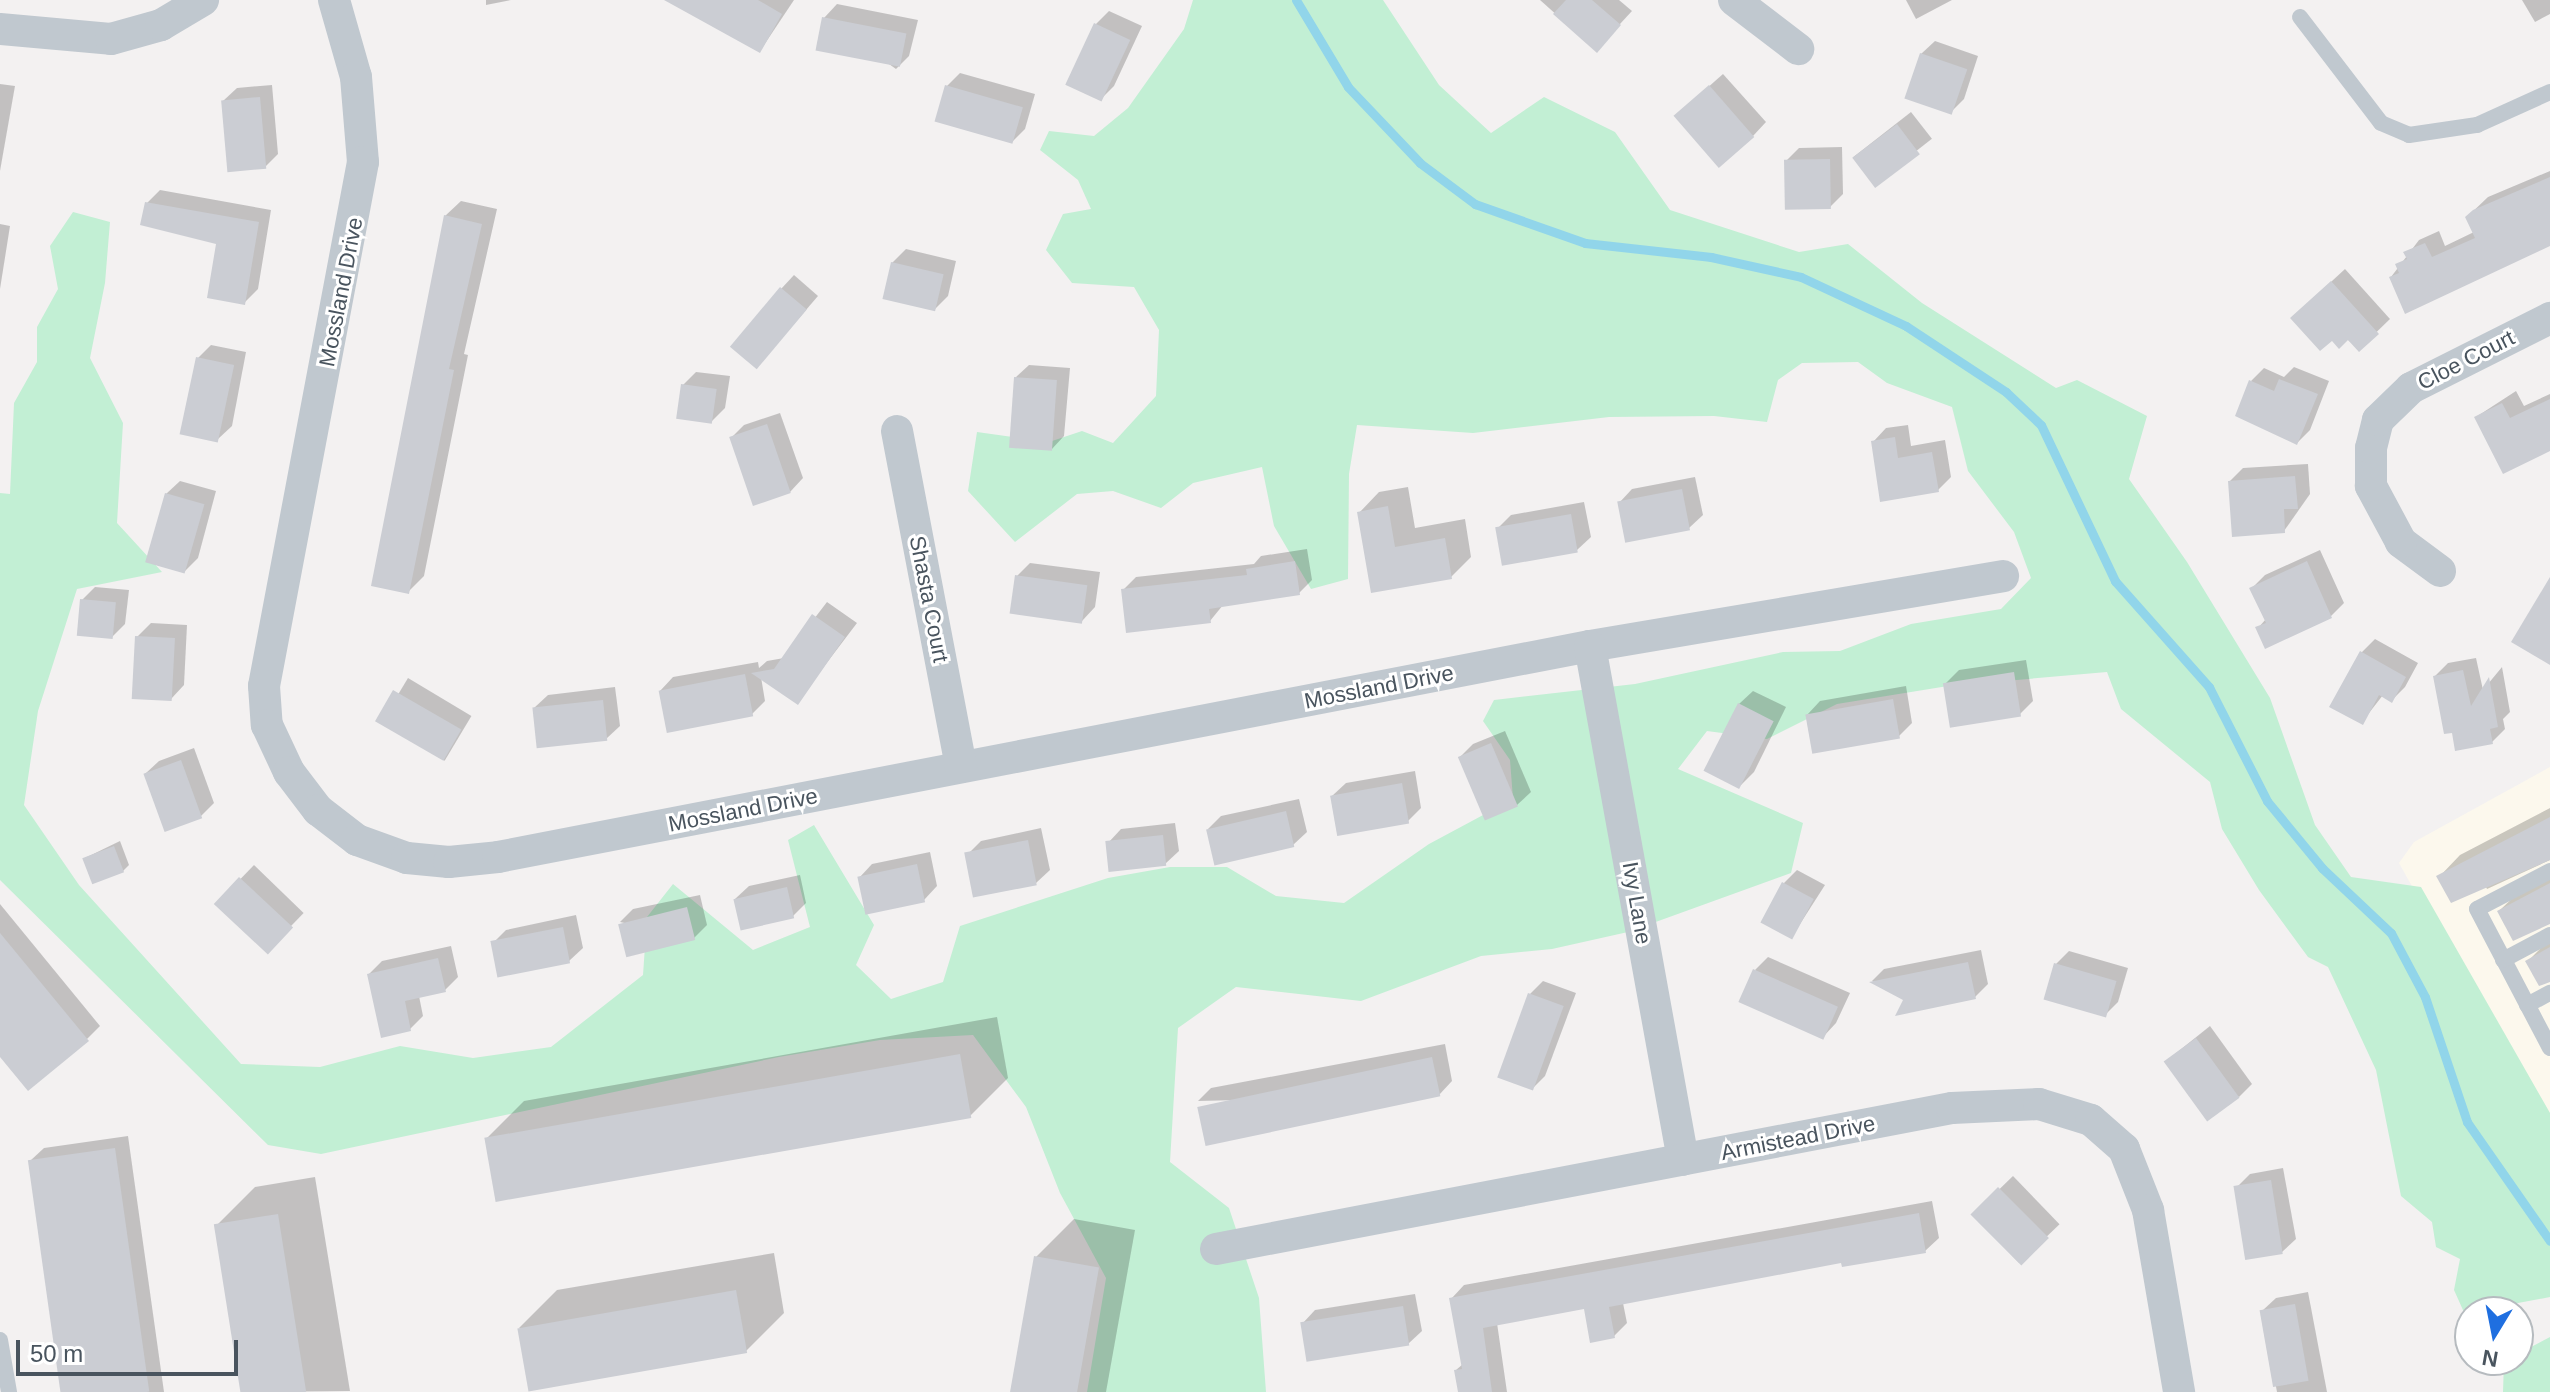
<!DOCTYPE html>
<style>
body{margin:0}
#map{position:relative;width:2550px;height:1392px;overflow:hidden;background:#f3f1f1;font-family:Arial,sans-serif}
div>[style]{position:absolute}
.commercial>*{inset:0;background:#fcf8ed}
.green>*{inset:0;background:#c2efd4}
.shadow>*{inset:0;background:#0003;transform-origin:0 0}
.stream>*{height:9px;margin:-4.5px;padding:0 4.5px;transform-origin:4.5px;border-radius:4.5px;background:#91d5ea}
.building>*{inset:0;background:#cbcdd3;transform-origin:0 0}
.lane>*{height:16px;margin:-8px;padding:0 8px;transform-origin:8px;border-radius:8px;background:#c0c8cf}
.street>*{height:32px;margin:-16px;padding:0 16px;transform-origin:16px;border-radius:16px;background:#c0c8cf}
span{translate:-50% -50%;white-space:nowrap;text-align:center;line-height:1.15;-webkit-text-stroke:6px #fff;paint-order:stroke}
.street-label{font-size:22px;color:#49545e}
.north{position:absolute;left:2454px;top:1296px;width:80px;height:80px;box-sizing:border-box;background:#fff;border:2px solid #b6bbbf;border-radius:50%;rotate:190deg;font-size:22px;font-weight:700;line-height:32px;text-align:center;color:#49545e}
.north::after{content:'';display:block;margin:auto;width:28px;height:36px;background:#1f6fe0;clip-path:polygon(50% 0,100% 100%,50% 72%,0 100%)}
.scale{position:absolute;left:16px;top:1340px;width:222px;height:36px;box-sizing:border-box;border:4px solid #49545e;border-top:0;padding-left:10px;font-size:24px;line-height:28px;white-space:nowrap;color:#49545e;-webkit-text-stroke:6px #fff;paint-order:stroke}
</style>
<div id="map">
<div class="commercial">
<div style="clip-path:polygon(2550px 767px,2550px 1133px,2399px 863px,2414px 842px)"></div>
</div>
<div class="green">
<div style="clip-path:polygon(1193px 0,1383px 0,1439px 85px,1491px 133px,1544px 97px,1615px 132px,1670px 210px,1799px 252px,1848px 244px,1922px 303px,2056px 388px,2077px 380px,2147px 416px,2129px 479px,2187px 562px,2270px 698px,2315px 825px,2351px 877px,2421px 887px,2550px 1113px,2550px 1297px,2470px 1312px,2467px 1319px,2454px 1290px,2460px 1259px,2436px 1247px,2432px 1222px,2401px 1196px,2376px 1070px,2328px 967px,2308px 957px,2259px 890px,2222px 829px,2210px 782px,2121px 709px,2107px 672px,1948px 686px,1837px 704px,1767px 739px,1707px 731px,1678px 769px,1803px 823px,1791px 873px,1628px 932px,1552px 949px,1481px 956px,1361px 1001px,1236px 987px,1178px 1028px,1170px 1162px,1229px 1208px,1259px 1298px,1266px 1392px,1087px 1392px,1106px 1278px,1060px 1193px,1026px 1107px,973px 1035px,880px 1040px,779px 1057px,321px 1154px,268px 1145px,0 880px,0 493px,10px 494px,14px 403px,37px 362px,37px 327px,58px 289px,50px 246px,73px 212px,110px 222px,105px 283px,90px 358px,123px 423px,117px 523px,162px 572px,77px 589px,38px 711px,24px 805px,79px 885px,241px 1064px,320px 1067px,400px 1046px,473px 1058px,551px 1047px,643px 975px,647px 917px,673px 884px,753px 950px,810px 927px,788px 840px,814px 825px,874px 925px,856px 965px,891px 999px,943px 982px,960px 926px,1108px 878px,1170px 867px,1227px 867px,1276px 896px,1344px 903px,1429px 844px,1513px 799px,1510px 760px,1483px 721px,1494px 700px,1635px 684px,1783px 652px,1840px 651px,1911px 624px,2001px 609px,2031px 578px,2014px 532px,1968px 471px,1952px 407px,1887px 383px,1858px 362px,1802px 363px,1778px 380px,1767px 422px,1714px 416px,1609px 417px,1473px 433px,1357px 425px,1349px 474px,1348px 579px,1311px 589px,1274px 526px,1262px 467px,1193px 483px,1161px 508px,1113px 491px,1077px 494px,1015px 542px,968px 491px,977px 432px,1049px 442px,1082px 431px,1113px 443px,1156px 396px,1159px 330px,1134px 287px,1072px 283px,1046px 250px,1063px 214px,1091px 209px,1078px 180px,1040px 150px,1049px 131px,1094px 136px,1128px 108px,1184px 29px)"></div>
<div style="clip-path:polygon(2550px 1337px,2550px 1392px,2503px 1392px,2504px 1361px,2518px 1360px,2518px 1354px)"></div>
</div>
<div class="shadow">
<div style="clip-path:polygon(486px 0,511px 0,486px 5px)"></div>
<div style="clip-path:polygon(699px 0,794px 0,760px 51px)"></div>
<div style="clip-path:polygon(1540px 0,1619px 0,1632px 11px,1596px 50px)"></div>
<div style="clip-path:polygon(1906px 0,1952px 0,1916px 19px)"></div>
<div style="clip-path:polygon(2522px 0,2550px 0,2550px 14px,2535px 22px)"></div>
<div style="clip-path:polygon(837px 4px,918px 20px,909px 56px,896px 69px,824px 18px)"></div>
<div style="clip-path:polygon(1109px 11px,1142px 26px,1114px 86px,1101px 99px,1096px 24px)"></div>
<div style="clip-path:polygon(1935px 41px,1978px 56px,1964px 99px,1951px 112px,1921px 54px)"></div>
<div style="clip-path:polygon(960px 73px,1035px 94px,1025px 129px,1012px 142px,947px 86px)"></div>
<div style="clip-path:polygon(1723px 74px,1766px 122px,1753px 136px,1689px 104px)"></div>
<div style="clip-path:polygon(0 84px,15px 86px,0 171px)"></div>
<div style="clip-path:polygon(272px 85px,278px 154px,265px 167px,223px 101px,237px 88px)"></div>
<div style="left:1911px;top:112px;width:34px;height:73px;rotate:52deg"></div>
<div style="clip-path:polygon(1842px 147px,1843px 194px,1830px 207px,1786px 161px,1799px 148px)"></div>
<div style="clip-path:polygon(2550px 171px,2550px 228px,2391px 277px,2419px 240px,2439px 231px,2445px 246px,2474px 232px,2467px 217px,2488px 197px)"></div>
<div style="clip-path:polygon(160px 190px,271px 210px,258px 289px,245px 302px,218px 243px,147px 203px)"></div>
<div style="clip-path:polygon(461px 201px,497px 209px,464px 354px,468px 355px,424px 576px,408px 592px,445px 216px)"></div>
<div style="clip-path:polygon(0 224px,10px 226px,0 289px)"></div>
<div style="clip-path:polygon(906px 249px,956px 261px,948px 296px,935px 309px,892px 263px)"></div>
<div style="clip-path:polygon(2345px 269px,2390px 319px,2359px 349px,2306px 305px)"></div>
<div style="clip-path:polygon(794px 275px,818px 296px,769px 353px,781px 289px)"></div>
<div style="clip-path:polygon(211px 345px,246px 352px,232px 426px,218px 439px,198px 358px)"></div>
<div style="clip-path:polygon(1029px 365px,1070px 368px,1064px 436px,1051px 450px,1015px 378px)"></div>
<div style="clip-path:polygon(2294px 367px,2329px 381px,2310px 430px,2297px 443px,2251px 381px,2264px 368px,2284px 377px)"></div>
<div style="clip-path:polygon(696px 372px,730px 376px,725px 408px,712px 421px,683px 385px)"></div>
<div style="clip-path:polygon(2516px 391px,2524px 406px,2550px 394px,2550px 451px,2476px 417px)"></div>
<div style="clip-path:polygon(780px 413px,803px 478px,790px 492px,731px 438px,744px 425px)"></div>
<div style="clip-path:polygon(1908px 425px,1911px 446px,1945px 440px,1951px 477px,1938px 490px,1873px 442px,1886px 428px)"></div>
<div style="clip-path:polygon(2308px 464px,2310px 494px,2284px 531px,2230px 481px,2243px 468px)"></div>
<div style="clip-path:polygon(1695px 477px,1703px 515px,1689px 528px,1619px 503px,1632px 489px)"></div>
<div style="clip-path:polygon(180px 481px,216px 491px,198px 558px,185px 571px,166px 494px)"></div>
<div style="clip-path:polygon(1408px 487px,1415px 528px,1465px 519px,1471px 557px,1451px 577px,1373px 591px,1359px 513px,1379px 492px)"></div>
<div style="clip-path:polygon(1584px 502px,1591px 537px,1577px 550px,1498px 528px,1511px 515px)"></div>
<div style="clip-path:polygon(1307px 549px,1312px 580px,1299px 593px,1223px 605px,1210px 621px,1123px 590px,1136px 577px,1254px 564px,1261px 556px)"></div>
<div style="clip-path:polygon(2320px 550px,2344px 603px,2331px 616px,2258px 628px,2266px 619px,2252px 588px,2265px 575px)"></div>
<div style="clip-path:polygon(1030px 563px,1100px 572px,1095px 607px,1082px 621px,1017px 576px)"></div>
<div style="clip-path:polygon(95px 587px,129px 590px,125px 624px,112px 637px,82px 600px)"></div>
<div style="clip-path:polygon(827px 602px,857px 623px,797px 702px,761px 677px,765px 701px,752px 714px,660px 691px,673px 677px,758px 662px,759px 668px,767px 661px,784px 658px)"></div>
<div style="clip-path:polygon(151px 623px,187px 625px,184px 685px,171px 699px,137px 637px)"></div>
<div style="clip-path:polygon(2375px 639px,2418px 663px,2405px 687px,2392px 700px,2383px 695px,2362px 722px,2361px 653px)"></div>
<div style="clip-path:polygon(2476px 658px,2483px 690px,2502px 667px,2510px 712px,2503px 719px,2505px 729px,2492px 742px,2453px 730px,2435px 676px,2448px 663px)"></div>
<div style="clip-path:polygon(2026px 660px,2033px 701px,2020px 714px,1946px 683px,1959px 670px)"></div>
<div style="left:408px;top:678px;width:74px;height:52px;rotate:31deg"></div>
<div style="clip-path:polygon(1906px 686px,1912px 723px,1899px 736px,1807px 715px,1820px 701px)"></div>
<div style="clip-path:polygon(615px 687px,620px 726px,606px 739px,534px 708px,548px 695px)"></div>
<div style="clip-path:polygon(1753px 691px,1786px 707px,1754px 772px,1741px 785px,1739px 704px)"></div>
<div style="clip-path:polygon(1505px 731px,1531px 792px,1517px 805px,1486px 818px,1460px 757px,1473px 744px)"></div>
<div style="clip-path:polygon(194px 748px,214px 803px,201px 816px,145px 774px,159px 761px)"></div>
<div style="clip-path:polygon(1415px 771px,1421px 808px,1408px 821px,1332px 796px,1346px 783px)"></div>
<div style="clip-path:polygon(1299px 799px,1307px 832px,1293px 845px,1208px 829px,1221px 816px)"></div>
<div style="clip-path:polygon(2550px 808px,2550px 860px,2487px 889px,2484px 883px,2439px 877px,2460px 855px)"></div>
<div style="clip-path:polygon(1175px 823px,1179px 851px,1165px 864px,1108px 843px,1121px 829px)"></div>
<div style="clip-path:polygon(1041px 828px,1050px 870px,1036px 883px,968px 854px,981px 841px)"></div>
<div style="clip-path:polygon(120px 841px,129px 865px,123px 871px,85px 858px)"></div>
<div style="clip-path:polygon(930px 852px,937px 886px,924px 900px,859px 878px,872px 864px)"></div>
<div style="left:254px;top:865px;width:69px;height:54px;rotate:44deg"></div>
<div style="clip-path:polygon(1797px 870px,1825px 885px,1791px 938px,1784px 883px)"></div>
<div style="clip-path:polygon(800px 875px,806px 903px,793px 916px,735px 899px,749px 886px)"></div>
<div style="clip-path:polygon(2550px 875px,2550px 924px,2499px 911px,2521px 890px)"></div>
<div style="clip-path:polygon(700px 895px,707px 925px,694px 938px,620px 922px,633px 909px)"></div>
<div style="clip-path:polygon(0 904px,100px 1026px,87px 1039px,0 1054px)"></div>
<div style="clip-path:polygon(576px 915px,583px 948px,569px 961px,493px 943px,506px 930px)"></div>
<div style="clip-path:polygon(2550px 939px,2550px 980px,2528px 961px)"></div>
<div style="clip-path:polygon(451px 946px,458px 977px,445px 990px,419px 996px,423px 1016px,410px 1029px,369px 974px,382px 961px)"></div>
<div style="clip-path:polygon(1981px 950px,1988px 984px,1975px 997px,1905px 1000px,1872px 981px,1884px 969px)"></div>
<div style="clip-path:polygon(2069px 951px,2128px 968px,2118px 1002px,2105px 1015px,2056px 964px)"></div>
<div style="clip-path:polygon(1768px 957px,1850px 993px,1836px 1023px,1823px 1037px,1755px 970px)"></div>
<div style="clip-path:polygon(1543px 981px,1576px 993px,1545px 1076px,1532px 1089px,1530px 994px)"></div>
<div style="clip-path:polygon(997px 1017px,1008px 1078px,970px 1116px,486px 1139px,524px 1101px)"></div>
<div style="clip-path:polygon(2210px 1026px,2252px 1084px,2239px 1097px,2165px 1062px)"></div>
<div style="clip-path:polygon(1445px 1044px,1452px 1081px,1439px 1095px,1198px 1101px,1211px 1088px)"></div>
<div style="clip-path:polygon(128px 1136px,164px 1392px,64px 1392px,30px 1161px,44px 1148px)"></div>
<div style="clip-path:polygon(2283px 1168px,2296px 1239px,2282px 1252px,2236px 1188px,2250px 1174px)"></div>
<div style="left:2013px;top:1176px;width:67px;height:56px;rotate:46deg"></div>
<div style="clip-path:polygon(315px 1177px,350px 1391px,244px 1392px,217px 1225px,255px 1187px)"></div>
<div style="clip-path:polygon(1932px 1201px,1939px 1238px,1925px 1251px,1842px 1260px,1623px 1303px,1627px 1323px,1614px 1336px,1585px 1307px,1497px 1323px,1507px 1392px,1460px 1392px,1456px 1370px,1463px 1364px,1451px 1299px,1464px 1285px)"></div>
<div style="clip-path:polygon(1074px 1219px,1135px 1230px,1106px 1392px,1012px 1392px,1036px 1257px)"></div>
<div style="clip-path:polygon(774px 1253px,784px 1313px,746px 1351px,519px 1328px,557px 1290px)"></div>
<div style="clip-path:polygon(2308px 1292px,2327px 1392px,2277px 1392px,2262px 1311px,2276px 1298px)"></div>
<div style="clip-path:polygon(1415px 1294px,1422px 1331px,1408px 1344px,1302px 1324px,1315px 1310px)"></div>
</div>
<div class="stream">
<div style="left:1296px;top:0;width:101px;rotate:59.1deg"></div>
<div style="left:1348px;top:87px;width:105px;rotate:46.5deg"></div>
<div style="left:1420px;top:163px;width:69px;rotate:36.7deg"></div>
<div style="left:1475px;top:204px;width:117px;rotate:19.5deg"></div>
<div style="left:1585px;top:243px;width:127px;rotate:6.3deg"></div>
<div style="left:1711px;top:257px;width:92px;rotate:12.5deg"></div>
<div style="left:1801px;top:277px;width:116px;rotate:25deg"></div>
<div style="left:1906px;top:326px;width:120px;rotate:33.4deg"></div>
<div style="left:2006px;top:392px;width:48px;rotate:43.3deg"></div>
<div style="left:2041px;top:425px;width:173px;rotate:64.6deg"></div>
<div style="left:2115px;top:581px;width:142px;rotate:48.4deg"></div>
<div style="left:2209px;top:687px;width:128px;rotate:63deg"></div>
<div style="left:2267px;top:801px;width:87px;rotate:50.6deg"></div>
<div style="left:2322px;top:868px;width:95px;rotate:43.3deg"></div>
<div style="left:2391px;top:933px;width:72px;rotate:62deg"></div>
<div style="left:2425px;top:997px;width:132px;rotate:71.4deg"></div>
<div style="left:2467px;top:1122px;width:145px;rotate:55.1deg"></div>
</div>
<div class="building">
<div style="clip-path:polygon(664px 0,758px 0,782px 14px,760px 53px)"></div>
<div style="clip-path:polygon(1566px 0,1592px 0,1621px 25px,1597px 53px,1553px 14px)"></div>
<div style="left:822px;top:17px;width:86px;height:34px;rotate:11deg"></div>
<div style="left:1094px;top:23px;width:40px;height:68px;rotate:25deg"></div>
<div style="left:1920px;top:53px;width:50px;height:48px;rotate:19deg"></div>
<div style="left:945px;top:85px;width:81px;height:38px;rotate:16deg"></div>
<div style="left:1709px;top:85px;width:69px;height:47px;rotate:49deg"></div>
<div style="left:260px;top:97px;width:72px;height:39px;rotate:85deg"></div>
<div style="left:1897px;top:124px;width:38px;height:56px;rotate:53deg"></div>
<div style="left:1830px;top:159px;width:50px;height:46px;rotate:89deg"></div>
<div style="clip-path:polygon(2550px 177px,2550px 246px,2405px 314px,2389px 277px,2399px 273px,2395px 264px,2407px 259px,2403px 252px,2425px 243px,2432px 257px,2475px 238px,2465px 217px,2473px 210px)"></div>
<div style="clip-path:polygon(145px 202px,259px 222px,245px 305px,207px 298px,216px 244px,140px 225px)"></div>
<div style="clip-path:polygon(444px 215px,482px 224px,449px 369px,454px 370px,409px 594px,371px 586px)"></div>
<div style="left:891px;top:262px;width:54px;height:38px;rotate:13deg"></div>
<div style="clip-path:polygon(2331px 281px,2379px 334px,2359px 352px,2348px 340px,2339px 349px,2332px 341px,2320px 351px,2290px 318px)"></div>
<div style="left:780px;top:287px;width:35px;height:78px;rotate:40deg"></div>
<div style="left:196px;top:357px;width:39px;height:79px;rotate:12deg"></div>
<div style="left:1014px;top:377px;width:43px;height:71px;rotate:4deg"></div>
<div style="clip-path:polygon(2279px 379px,2318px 394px,2297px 445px,2235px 416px,2249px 380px,2274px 391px)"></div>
<div style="left:681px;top:384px;width:36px;height:35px;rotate:8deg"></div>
<div style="clip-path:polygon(2550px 399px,2550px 451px,2503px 474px,2474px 417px,2502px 403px,2510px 418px)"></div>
<div style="left:767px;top:424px;width:73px;height:40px;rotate:71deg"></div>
<div style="clip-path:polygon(1895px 437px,1898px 458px,1932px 452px,1939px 492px,1880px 502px,1871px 441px)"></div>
<div style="clip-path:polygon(2295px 476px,2298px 509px,2284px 509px,2285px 533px,2232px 537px,2228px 481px)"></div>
<div style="left:1682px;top:489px;width:42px;height:66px;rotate:79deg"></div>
<div style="left:165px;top:493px;width:41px;height:72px;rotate:16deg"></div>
<div style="clip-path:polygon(1388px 506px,1395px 547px,1445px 538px,1452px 579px,1371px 593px,1357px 512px)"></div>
<div style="left:1571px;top:514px;width:39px;height:77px;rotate:80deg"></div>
<div style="clip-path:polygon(1295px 561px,1300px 595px,1209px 609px,1211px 623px,1126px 633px,1121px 589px,1247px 575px,1246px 569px)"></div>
<div style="clip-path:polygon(2307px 561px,2332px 618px,2265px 649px,2255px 627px,2266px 623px,2249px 588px)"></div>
<div style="left:1015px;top:575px;width:73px;height:39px;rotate:8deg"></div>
<div style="clip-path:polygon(2550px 577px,2550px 665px,2511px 642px)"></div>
<div style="left:80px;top:599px;width:36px;height:37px;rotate:5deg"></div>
<div style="clip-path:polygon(812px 614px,845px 637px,798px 705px,751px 673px,774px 669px)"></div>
<div style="left:135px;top:636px;width:40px;height:63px;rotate:3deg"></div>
<div style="clip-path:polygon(2360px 651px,2406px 677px,2392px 703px,2379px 695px,2363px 725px,2329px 707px)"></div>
<div style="clip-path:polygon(2463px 670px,2471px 706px,2489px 677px,2498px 727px,2490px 729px,2493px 744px,2455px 751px,2452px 733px,2444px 734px,2433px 676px)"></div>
<div style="left:2014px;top:672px;width:45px;height:72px;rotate:81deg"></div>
<div style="left:745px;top:674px;width:43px;height:88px;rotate:79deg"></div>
<div style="left:393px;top:690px;width:79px;height:36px;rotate:30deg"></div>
<div style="left:1893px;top:699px;width:40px;height:89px;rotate:80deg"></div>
<div style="left:603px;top:700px;width:41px;height:71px;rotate:84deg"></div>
<div style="left:1738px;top:703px;width:40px;height:76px;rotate:27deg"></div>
<div style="left:1491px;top:743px;width:69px;height:36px;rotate:67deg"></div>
<div style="left:181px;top:760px;width:62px;height:40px;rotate:70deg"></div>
<div style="left:1402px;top:783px;width:41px;height:73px;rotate:80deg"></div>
<div style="left:1286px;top:811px;width:37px;height:82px;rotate:77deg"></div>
<div style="clip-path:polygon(2550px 817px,2550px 860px,2451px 903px,2436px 876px)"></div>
<div style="left:1163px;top:835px;width:31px;height:58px;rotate:84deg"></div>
<div style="left:1028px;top:840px;width:46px;height:65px;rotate:79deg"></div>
<div style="left:114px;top:846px;width:28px;height:34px;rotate:69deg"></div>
<div style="left:917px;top:864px;width:39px;height:61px;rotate:78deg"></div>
<div style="left:239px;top:877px;width:74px;height:37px;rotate:43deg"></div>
<div style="left:1782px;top:882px;width:36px;height:46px;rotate:28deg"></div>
<div style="clip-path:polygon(2550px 883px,2550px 924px,2513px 941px,2497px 911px)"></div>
<div style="left:787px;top:887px;width:32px;height:55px;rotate:77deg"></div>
<div style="left:687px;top:907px;width:34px;height:71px;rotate:76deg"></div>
<div style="left:563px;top:927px;width:37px;height:74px;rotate:79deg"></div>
<div style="clip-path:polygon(0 933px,89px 1041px,28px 1091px,0 1057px)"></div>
<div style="clip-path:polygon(2550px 947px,2550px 982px,2539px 986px,2525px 961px)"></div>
<div style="clip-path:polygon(438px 958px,446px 992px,405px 1001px,411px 1031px,381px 1038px,367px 974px)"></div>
<div style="clip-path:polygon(1968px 962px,1976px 999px,1895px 1016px,1903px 1000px,1869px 982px)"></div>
<div style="left:2054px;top:963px;width:65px;height:38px;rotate:16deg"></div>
<div style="left:1753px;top:969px;width:93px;height:36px;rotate:24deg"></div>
<div style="left:1528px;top:993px;width:38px;height:90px;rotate:20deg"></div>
<div style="left:2196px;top:1038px;width:74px;height:40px;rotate:54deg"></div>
<div style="left:960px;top:1054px;width:65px;height:483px;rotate:80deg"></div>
<div style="left:1432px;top:1057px;width:40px;height:240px;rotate:78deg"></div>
<div style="left:115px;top:1148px;width:246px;height:88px;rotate:82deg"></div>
<div style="left:2271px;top:1180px;width:75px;height:38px;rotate:81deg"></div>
<div style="left:1998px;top:1187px;width:72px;height:39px;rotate:45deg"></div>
<div style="clip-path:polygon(1919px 1213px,1926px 1253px,1842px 1267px,1841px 1263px,1609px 1307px,1615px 1338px,1590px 1343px,1584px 1309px,1483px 1328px,1492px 1392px,1458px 1392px,1454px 1370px,1462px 1369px,1449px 1298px)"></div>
<div style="left:278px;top:1214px;width:180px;height:65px;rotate:81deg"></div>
<div style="left:1034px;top:1256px;width:66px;height:138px;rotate:10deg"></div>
<div style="left:736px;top:1290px;width:64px;height:222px;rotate:80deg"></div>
<div style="left:2295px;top:1304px;width:78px;height:36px;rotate:80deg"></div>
<div style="left:1403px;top:1306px;width:40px;height:104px;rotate:81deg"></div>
</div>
<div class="lane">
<div style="left:2300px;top:17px;width:133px;rotate:52.6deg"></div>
<div style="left:2381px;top:123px;width:30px;rotate:23deg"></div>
<div style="left:2409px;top:135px;width:69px;rotate:-8.4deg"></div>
<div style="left:2477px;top:125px;width:80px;rotate:-24.3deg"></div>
<div style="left:2550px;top:871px;width:82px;rotate:152.5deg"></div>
<div style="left:2477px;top:909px;width:157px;rotate:62.3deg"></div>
<div style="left:2503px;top:960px;width:53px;rotate:-28deg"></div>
<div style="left:2527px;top:1005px;width:26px;rotate:-28deg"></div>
<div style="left:0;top:1340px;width:53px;rotate:80.2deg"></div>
</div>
<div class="street">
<div style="left:334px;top:0;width:80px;rotate:74.1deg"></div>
<div style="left:356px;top:77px;width:85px;rotate:85.3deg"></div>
<div style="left:363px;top:162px;width:533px;rotate:100.7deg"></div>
<div style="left:264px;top:686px;width:39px;rotate:86deg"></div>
<div style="left:267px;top:725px;width:52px;rotate:64.9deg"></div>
<div style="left:289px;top:772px;width:48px;rotate:52.7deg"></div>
<div style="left:318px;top:810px;width:49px;rotate:37.6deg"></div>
<div style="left:357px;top:840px;width:53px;rotate:19.8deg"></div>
<div style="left:407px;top:858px;width:42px;rotate:5.4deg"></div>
<div style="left:449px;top:862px;width:49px;rotate:-5.8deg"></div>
<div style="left:498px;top:857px;width:1112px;rotate:-10.94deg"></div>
<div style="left:1590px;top:646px;width:419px;rotate:-9.6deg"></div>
<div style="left:1734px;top:0;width:81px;rotate:37.4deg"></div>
<div style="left:0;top:29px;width:111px;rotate:5.1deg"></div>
<div style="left:111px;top:39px;width:52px;rotate:-15.6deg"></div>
<div style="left:161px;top:25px;width:49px;rotate:-30.8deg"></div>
<div style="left:897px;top:431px;width:342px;rotate:79.2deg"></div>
<div style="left:2440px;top:571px;width:49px;rotate:-143.4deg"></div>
<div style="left:2401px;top:542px;width:64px;rotate:-118.2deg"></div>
<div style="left:2371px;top:486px;width:38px;rotate:-90deg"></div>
<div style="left:2371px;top:448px;width:29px;rotate:-76deg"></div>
<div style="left:2378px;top:420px;width:46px;rotate:-44.1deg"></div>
<div style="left:2411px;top:388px;width:156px;rotate:-26.7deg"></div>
<div style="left:1590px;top:646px;width:522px;rotate:79.74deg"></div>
<div style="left:1216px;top:1249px;width:749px;rotate:-10.85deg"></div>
<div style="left:1952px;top:1108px;width:87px;rotate:-2.6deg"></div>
<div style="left:2039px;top:1104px;width:54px;rotate:17.1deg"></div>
<div style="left:2091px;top:1120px;width:44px;rotate:41.3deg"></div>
<div style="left:2124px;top:1149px;width:66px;rotate:68.5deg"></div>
<div style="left:2148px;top:1210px;width:185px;rotate:80.3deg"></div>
</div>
<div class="street-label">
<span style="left:341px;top:292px;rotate:-79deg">Mossland Drive</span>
<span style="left:2466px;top:360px;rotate:-27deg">Cloe Court</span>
<span style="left:929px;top:599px;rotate:79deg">Shasta Court</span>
<span style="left:1379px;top:687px;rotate:-11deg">Mossland Drive</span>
<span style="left:743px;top:810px;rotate:-11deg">Mossland Drive</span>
<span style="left:1637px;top:903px;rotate:80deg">Ivy Lane</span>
<span style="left:1798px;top:1138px;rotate:-11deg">Armistead Drive</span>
</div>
<div class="north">N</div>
<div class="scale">50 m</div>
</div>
